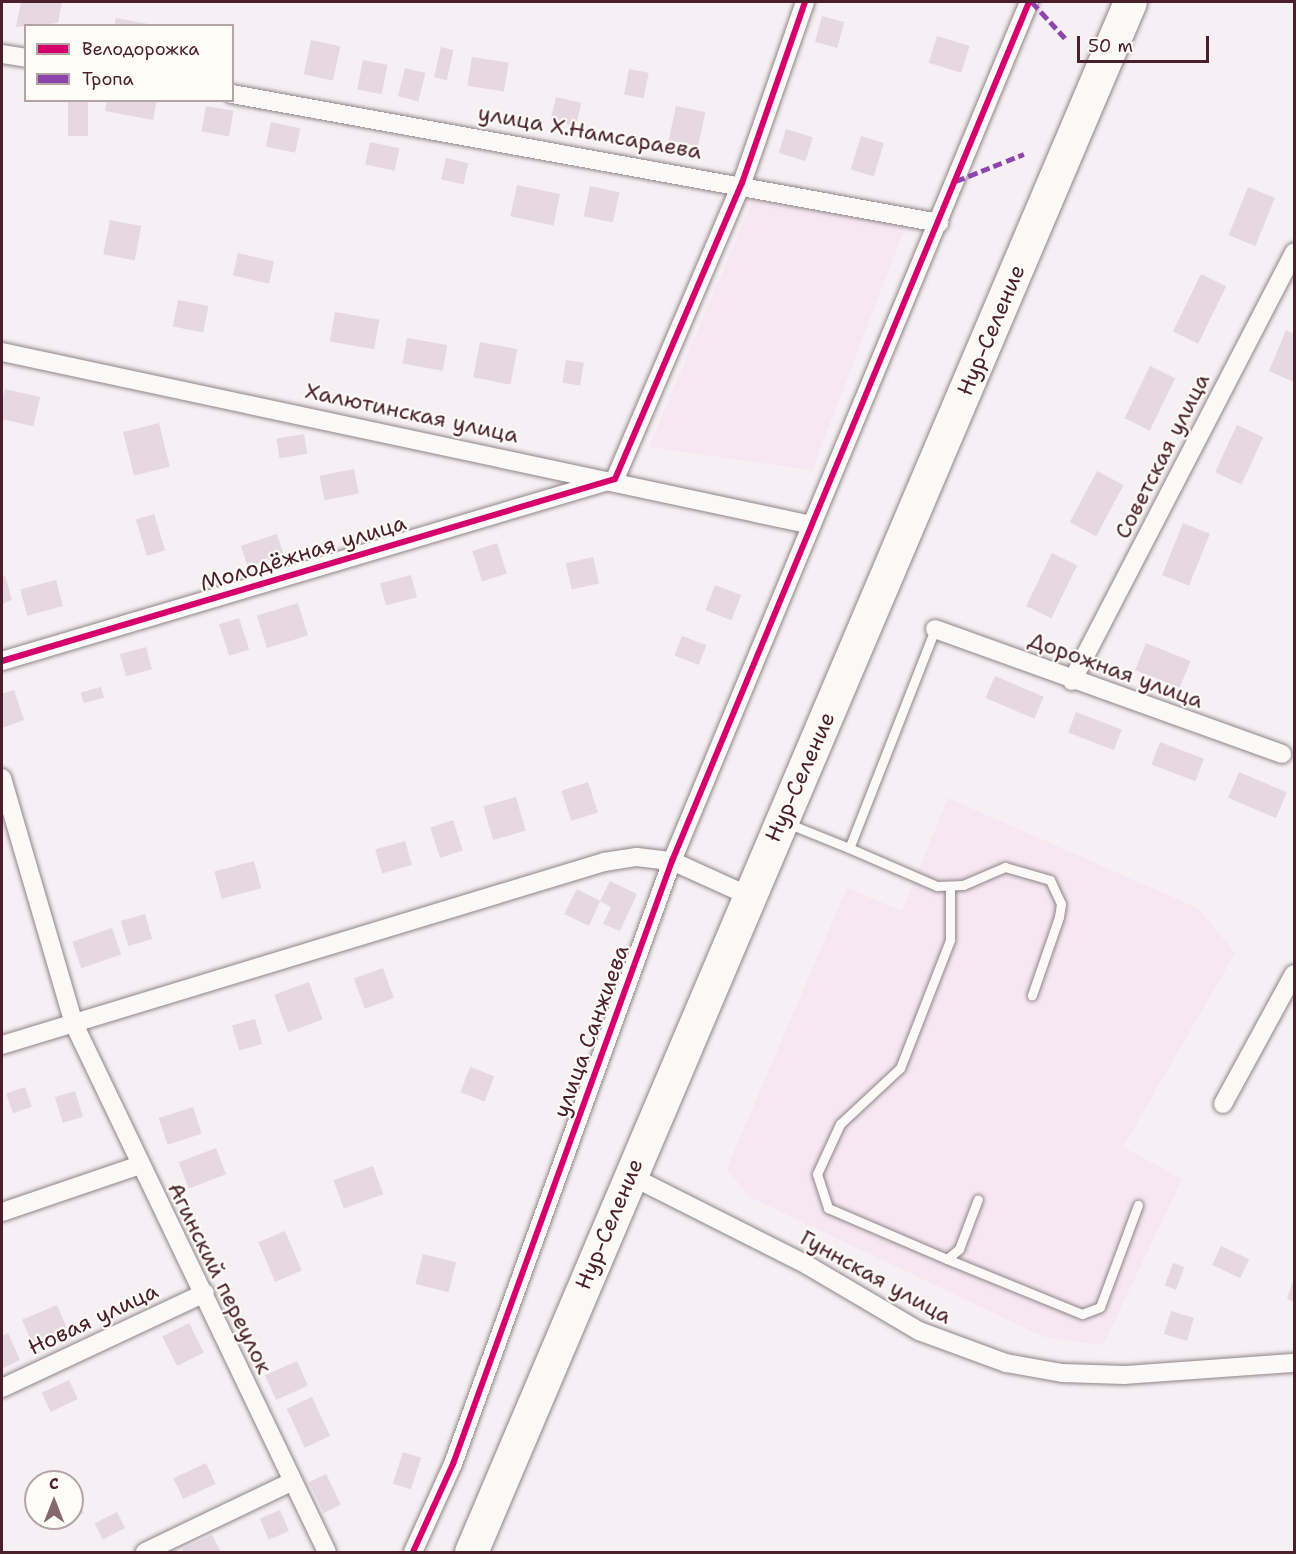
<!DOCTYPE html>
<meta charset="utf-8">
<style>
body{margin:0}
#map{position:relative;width:1296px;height:1554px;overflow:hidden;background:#f6eff3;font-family:"Shantell Sans",sans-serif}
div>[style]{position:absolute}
.built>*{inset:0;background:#f7e7f2}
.building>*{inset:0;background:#e6d8e1;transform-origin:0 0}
.roads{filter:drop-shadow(0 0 2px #908488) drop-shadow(0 0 2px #908488)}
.lane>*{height:9px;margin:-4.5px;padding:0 4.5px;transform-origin:4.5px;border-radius:4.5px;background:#faf9f8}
.street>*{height:18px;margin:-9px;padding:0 9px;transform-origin:9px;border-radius:9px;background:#faf9f8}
.highway>*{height:33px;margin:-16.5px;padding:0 16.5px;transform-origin:16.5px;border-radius:16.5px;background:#faf9f8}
.quiet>*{height:4.5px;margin-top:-2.25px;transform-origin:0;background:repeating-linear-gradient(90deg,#8e44ad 0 9px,transparent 0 13.5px)}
.cycleway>*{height:6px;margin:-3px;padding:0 3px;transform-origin:3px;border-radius:3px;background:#d6006c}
span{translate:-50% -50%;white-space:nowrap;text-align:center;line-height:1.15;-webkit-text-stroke:4.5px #fdfcf7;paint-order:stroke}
.street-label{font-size:22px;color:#4a1f2b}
.frame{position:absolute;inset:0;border:3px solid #4a1f2b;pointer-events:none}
.legend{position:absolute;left:24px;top:24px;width:210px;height:78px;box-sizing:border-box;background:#fdfcf7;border:2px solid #b5a4a5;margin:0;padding:8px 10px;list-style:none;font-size:18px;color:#4a1f2b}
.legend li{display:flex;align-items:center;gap:12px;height:30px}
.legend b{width:30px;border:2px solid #b5a4a5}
.north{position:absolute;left:24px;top:1470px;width:60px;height:60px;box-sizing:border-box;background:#fdfcf7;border:2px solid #b5a4a5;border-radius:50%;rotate:0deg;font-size:16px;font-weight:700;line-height:24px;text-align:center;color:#4a1f2b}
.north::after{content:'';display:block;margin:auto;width:21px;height:27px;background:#866871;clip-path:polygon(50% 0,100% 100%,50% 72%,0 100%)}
.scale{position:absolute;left:1077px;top:36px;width:132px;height:27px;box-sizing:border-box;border:3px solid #4a1f2b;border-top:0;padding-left:8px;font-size:18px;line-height:21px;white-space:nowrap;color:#4a1f2b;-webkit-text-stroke:4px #fdfcf7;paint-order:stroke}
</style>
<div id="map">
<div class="built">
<div style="clip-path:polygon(754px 197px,906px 225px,812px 470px,649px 447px)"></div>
<div style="clip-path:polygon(948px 798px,1199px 909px,1235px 953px,1123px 1147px,1182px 1179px,1103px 1345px,1044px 1337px,748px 1196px,727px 1168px,847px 888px,902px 911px)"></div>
</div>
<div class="building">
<div style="clip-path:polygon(21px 2px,62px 2px,58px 23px,16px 27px)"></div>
<div style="left:822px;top:16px;width:23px;height:27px;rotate:15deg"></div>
<div style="clip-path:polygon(116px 18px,148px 24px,148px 26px,114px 26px)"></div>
<div style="left:937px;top:36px;width:34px;height:28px;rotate:17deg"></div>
<div style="left:311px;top:40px;width:30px;height:35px;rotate:12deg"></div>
<div style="left:441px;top:47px;width:13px;height:31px;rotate:13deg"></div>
<div style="left:472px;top:57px;width:37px;height:29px;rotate:9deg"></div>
<div style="left:363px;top:60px;width:25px;height:30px;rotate:11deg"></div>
<div style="left:405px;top:68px;width:21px;height:29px;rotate:14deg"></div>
<div style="left:629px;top:69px;width:20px;height:26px;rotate:11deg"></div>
<div style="left:556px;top:97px;width:26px;height:24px;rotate:13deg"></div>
<div style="left:68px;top:100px;width:20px;height:36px"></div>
<div style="clip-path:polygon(107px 100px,157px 100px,153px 120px,105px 111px)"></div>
<div style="left:206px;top:106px;width:28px;height:26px;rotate:10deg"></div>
<div style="left:676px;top:106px;width:30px;height:35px;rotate:12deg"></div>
<div style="left:271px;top:122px;width:30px;height:25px;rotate:12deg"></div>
<div style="left:786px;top:129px;width:28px;height:25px;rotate:17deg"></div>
<div style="left:861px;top:136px;width:24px;height:35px;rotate:17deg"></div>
<div style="left:370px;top:142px;width:30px;height:23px;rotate:12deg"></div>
<div style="left:446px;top:158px;width:23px;height:22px;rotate:13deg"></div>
<div style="left:517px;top:185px;width:44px;height:32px;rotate:12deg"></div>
<div style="left:590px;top:186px;width:30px;height:31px;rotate:12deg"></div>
<div style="left:1248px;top:187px;width:29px;height:52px;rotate:22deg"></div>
<div style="left:110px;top:220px;width:32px;height:35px;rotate:11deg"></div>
<div style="left:238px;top:253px;width:37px;height:23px;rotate:13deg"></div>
<div style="left:1201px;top:274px;width:28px;height:64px;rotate:26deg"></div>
<div style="left:178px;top:300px;width:31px;height:27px;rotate:11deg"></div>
<div style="left:335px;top:312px;width:45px;height:30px;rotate:10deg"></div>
<div style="clip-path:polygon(1286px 330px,1294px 334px,1294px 382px,1269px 371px)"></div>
<div style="left:407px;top:338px;width:41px;height:26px;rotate:10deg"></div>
<div style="left:480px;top:342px;width:38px;height:36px;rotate:11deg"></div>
<div style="left:566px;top:360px;width:18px;height:23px;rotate:9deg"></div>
<div style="left:1150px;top:366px;width:28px;height:58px;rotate:26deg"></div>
<div style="left:5px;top:389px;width:36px;height:30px;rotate:13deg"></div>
<div style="left:159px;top:423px;width:45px;height:37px;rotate:76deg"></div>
<div style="left:1237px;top:425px;width:29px;height:52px;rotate:25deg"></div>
<div style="left:304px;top:434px;width:20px;height:28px;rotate:81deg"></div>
<div style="left:354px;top:469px;width:25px;height:35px;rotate:79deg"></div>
<div style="left:1097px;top:471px;width:30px;height:58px;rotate:28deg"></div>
<div style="left:154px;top:514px;width:38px;height:19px;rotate:73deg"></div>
<div style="left:1183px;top:523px;width:29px;height:56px;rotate:22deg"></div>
<div style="left:277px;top:534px;width:22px;height:38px;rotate:72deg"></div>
<div style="left:497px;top:543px;width:32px;height:26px;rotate:72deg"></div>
<div style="left:1052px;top:553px;width:28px;height:59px;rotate:26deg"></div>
<div style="left:593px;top:557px;width:27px;height:28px;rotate:77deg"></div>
<div style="clip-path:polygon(5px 575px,12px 600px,2px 604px,2px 577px)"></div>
<div style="left:411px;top:575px;width:23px;height:32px;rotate:75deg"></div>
<div style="left:56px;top:580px;width:27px;height:37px;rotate:75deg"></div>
<div style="left:715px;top:585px;width:28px;height:27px;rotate:21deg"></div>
<div style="left:298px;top:603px;width:34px;height:43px;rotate:73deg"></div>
<div style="left:239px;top:618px;width:33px;height:21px;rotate:72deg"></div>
<div style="left:682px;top:636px;width:26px;height:21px;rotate:21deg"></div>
<div style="left:1146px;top:643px;width:48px;height:29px;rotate:22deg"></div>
<div style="left:146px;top:647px;width:23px;height:27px;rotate:75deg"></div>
<div style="left:995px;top:676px;width:53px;height:24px;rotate:23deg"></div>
<div style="left:101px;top:687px;width:11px;height:21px;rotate:75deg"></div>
<div style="clip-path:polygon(14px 690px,24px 720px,2px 728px,2px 694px)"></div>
<div style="left:1076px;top:712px;width:49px;height:22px;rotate:21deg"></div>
<div style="left:1160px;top:742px;width:47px;height:24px;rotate:21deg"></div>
<div style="left:1239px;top:772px;width:52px;height:28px;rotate:23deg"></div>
<div style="left:588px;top:782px;width:32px;height:28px;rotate:72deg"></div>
<div style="left:516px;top:797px;width:35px;height:34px;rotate:74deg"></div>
<div style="left:453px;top:820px;width:32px;height:24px;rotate:72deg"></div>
<div style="left:405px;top:841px;width:25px;height:31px;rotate:74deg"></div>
<div style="left:254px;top:861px;width:28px;height:41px;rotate:75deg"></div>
<div style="clip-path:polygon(610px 881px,637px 894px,620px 931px,603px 924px,611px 907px,600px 901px,589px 926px,564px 914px,577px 889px,600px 901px)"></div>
<div style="left:145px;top:914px;width:26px;height:25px;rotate:74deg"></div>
<div style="left:112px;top:928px;width:28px;height:42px;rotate:71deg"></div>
<div style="left:383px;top:968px;width:32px;height:31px;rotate:70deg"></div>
<div style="left:309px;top:982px;width:40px;height:37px;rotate:70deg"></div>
<div style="left:255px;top:1019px;width:26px;height:24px;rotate:74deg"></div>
<div style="left:470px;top:1067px;width:26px;height:27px;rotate:21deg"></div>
<div style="left:25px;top:1087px;width:21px;height:20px;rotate:71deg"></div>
<div style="left:75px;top:1091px;width:27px;height:21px;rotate:73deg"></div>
<div style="left:193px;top:1107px;width:28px;height:36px;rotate:72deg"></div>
<div style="left:216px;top:1148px;width:28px;height:40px;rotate:69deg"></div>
<div style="left:373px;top:1166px;width:30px;height:42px;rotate:70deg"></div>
<div style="left:285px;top:1231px;width:43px;height:29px;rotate:67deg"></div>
<div style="left:1221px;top:1246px;width:31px;height:21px;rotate:25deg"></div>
<div style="left:423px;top:1254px;width:34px;height:31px;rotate:14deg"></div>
<div style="left:1173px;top:1263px;width:12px;height:24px;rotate:20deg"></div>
<div style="clip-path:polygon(1294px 1277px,1294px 1302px,1287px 1299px)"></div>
<div style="left:57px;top:1305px;width:28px;height:38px;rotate:67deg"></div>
<div style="left:1171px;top:1311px;width:24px;height:24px;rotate:17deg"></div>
<div style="left:189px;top:1323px;width:33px;height:30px;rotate:63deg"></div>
<div style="clip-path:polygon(8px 1333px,20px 1360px,2px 1369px,2px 1336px)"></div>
<div style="left:297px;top:1361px;width:27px;height:35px;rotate:66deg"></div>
<div style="left:69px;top:1380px;width:21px;height:30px;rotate:65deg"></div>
<div style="left:312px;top:1397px;width:43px;height:28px;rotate:65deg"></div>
<div style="left:403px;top:1452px;width:19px;height:33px;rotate:18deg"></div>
<div style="left:206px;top:1463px;width:23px;height:36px;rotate:65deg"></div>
<div style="left:326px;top:1474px;width:34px;height:19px;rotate:64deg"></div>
<div style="clip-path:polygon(72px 1488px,84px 1513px,72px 1518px)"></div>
<div style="left:280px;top:1510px;width:23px;height:22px;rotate:67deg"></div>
<div style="left:117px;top:1512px;width:18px;height:25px;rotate:63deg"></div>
<div style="clip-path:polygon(212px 1535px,221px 1552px,183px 1552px,182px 1549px)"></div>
</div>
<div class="roads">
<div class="lane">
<div style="left:935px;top:629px;width:235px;rotate:111.4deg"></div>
<div style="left:849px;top:848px;width:96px;rotate:23.4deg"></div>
<div style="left:937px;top:886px;width:26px;rotate:-2deg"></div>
<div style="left:963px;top:885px;width:46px;rotate:-23.2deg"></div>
<div style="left:1005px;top:867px;width:47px;rotate:16.1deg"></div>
<div style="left:1050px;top:880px;width:26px;rotate:65deg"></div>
<div style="left:1061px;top:904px;width:13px;rotate:99deg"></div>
<div style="left:1059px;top:917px;width:83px;rotate:109.1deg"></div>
<div style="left:787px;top:823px;width:67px;rotate:22deg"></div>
<div style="left:950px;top:888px;width:52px;rotate:90deg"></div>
<div style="left:950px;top:940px;width:137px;rotate:111.3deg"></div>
<div style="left:900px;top:1068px;width:82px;rotate:137deg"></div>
<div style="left:840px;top:1124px;width:55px;rotate:114.7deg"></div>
<div style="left:817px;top:1174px;width:36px;rotate:72deg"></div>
<div style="left:828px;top:1208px;width:129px;rotate:23.2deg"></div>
<div style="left:947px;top:1259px;width:16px;rotate:-40deg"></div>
<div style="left:959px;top:1249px;width:53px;rotate:-69.2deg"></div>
<div style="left:947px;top:1259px;width:146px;rotate:22.2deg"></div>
<div style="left:1082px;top:1314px;width:19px;rotate:-21deg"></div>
<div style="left:1100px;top:1307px;width:109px;rotate:-69.6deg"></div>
</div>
<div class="street">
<div style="left:2px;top:54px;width:24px;rotate:9deg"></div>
<div style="left:232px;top:94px;width:719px;rotate:10.34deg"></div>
<div style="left:2px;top:352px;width:828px;rotate:12.06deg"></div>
<div style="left:935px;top:629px;width:369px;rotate:19.8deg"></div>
<div style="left:2px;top:661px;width:639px;rotate:-16.54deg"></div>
<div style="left:615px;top:479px;width:322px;rotate:-66.8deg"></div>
<div style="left:742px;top:183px;width:192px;rotate:-70.8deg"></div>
<div style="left:1072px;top:681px;width:483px;rotate:-62.6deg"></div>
<div style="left:2px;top:778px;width:256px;rotate:73.7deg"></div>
<div style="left:74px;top:1024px;width:585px;rotate:64.4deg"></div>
<div style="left:2px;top:1045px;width:629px;rotate:-16.91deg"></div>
<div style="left:604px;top:862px;width:33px;rotate:-9deg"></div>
<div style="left:637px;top:857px;width:35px;rotate:7deg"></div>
<div style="left:672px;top:861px;width:82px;rotate:24.4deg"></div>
<div style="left:1223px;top:1104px;width:148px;rotate:-61.4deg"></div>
<div style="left:629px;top:1175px;width:199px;rotate:26.8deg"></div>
<div style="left:807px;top:1265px;width:130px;rotate:30.5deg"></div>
<div style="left:919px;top:1331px;width:93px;rotate:20.2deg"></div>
<div style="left:1006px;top:1363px;width:57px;rotate:10.1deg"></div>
<div style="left:1062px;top:1373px;width:63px;rotate:1.8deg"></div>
<div style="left:1125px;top:1375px;width:169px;rotate:-4.1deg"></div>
<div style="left:2px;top:1212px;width:143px;rotate:-18.8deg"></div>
<div style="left:2px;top:1388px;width:224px;rotate:-25.1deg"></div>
<div style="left:145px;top:1552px;width:162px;rotate:-25.6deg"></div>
<div style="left:413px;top:1552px;width:97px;rotate:-65.6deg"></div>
<div style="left:453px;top:1464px;width:642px;rotate:-70.04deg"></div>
<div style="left:672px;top:861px;width:930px;rotate:-67.43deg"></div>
</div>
<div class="highway">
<div style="left:471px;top:1552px;width:1684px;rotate:-66.97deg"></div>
</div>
</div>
<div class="quiet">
<div style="left:1032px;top:2px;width:52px;rotate:47.4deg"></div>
<div style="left:956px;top:181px;width:73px;rotate:-21.7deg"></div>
</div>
<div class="cycleway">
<div style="left:2px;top:661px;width:639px;rotate:-16.54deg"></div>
<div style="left:615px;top:479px;width:322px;rotate:-66.8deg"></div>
<div style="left:742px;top:183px;width:192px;rotate:-70.8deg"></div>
<div style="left:413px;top:1552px;width:97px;rotate:-65.6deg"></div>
<div style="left:453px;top:1464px;width:642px;rotate:-70.04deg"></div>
<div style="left:672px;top:861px;width:930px;rotate:-67.43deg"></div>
</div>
<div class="street-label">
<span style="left:590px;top:132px;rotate:10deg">улица Х.Намсараева</span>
<span style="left:991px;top:330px;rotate:-67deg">Нур-Селение</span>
<span style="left:412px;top:413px;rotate:12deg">Халютинская улица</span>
<span style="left:1162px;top:456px;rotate:-63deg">Советская улица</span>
<span style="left:303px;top:553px;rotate:-17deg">Молодёжная улица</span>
<span style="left:1116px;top:670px;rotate:20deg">Дорожная улица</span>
<span style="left:800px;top:777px;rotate:-66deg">Нур-Селение</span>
<span style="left:591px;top:1031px;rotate:-70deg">улица Санжиева</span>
<span style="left:609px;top:1224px;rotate:-67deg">Нур-Селение</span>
<span style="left:876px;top:1277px;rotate:29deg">Гуннская улица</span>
<span style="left:220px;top:1278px;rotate:64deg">Агинский переулок</span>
<span style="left:93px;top:1319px;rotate:-25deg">Новая улица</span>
</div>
<div class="frame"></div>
<ul class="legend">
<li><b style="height:8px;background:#d6006c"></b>Велодорожка</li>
<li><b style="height:8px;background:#8e44ad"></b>Тропа</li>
</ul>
<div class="north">С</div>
<div class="scale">50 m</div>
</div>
